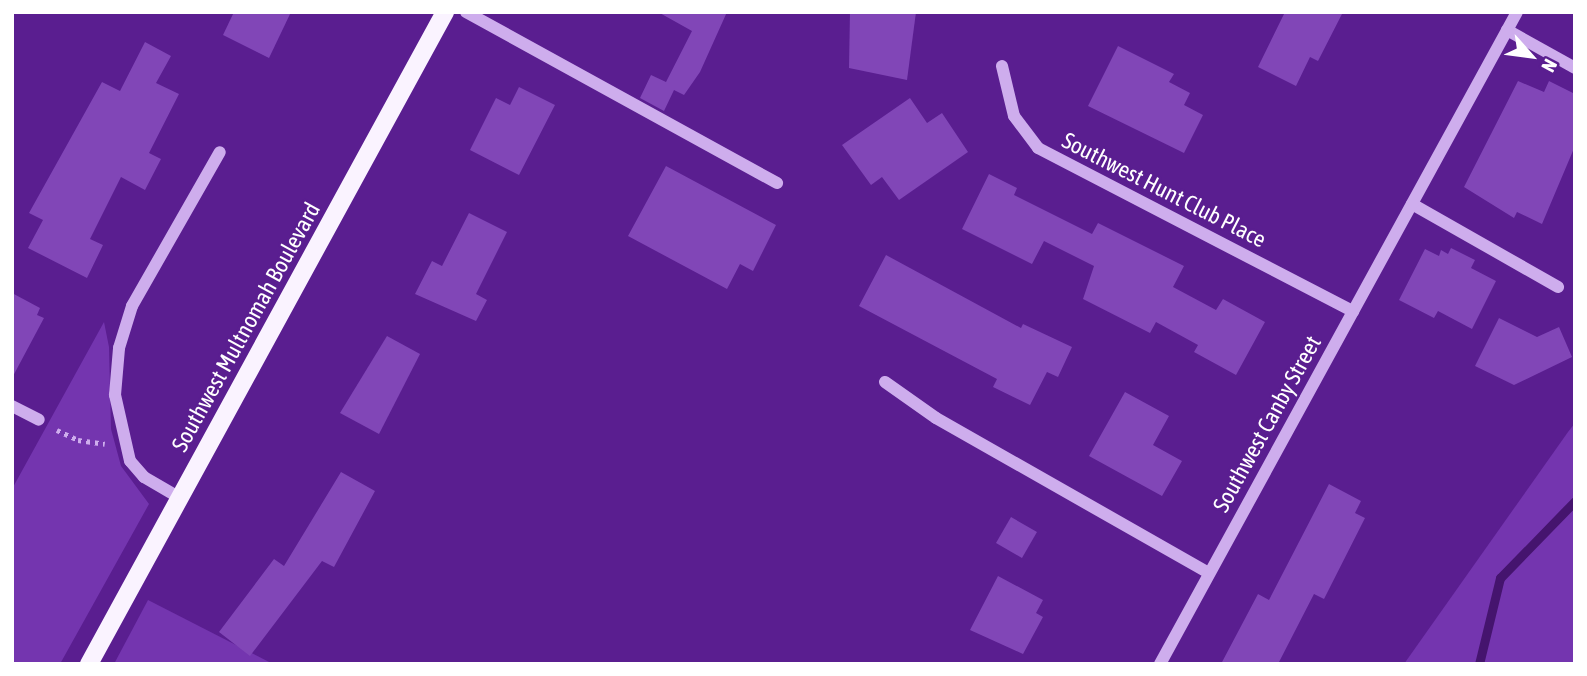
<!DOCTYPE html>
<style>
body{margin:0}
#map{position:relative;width:1587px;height:676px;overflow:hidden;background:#5a1e90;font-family:"Asap Condensed",sans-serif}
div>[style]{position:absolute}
.green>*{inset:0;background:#7435af}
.stream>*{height:9px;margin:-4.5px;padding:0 4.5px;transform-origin:4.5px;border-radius:4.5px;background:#45146e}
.building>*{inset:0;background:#8146b7;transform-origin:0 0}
.path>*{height:4.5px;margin-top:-2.25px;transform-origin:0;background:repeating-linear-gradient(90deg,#ceaded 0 3.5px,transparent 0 8.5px)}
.minor>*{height:12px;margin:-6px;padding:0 6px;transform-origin:6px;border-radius:6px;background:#ceaded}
.major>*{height:18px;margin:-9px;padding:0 9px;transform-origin:9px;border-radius:9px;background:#faf3ff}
span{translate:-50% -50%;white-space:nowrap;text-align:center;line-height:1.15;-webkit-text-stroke:5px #5a1e90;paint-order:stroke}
.street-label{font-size:23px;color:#fff}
.frame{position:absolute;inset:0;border:14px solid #fff;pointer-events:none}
.north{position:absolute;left:1496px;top:21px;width:70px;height:70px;-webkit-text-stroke:5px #5a1e90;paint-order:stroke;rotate:118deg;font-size:19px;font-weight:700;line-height:28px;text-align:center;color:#fff}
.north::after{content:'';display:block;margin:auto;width:24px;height:32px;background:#fff;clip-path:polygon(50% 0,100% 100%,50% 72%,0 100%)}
</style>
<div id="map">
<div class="green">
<div style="clip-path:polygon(104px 322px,109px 347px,111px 429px,121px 466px,149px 504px,60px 664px,12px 664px,12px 489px)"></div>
<div style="clip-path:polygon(1575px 423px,1575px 664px,1404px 664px,1568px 432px)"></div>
<div style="clip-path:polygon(148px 600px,273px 664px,114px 664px)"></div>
</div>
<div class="stream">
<div style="left:1479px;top:664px;width:89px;rotate:-76.3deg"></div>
<div style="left:1500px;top:578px;width:107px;rotate:-45.8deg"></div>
</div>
<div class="building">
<div style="clip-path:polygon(234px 12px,291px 12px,269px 58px,223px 35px)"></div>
<div style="clip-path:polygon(658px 12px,727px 12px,700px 72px,684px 95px,674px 90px,664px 111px,640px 98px,651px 75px,666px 82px,692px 31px)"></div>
<div style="clip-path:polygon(850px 12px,916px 12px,907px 80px,849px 68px)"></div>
<div style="clip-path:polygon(1285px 12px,1343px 12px,1318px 61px,1310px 57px,1296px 86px,1258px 67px)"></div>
<div style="clip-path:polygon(145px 42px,171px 56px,156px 83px,179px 94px,149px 153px,161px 159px,145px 190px,121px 177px,90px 239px,103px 245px,87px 278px,28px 248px,43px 220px,29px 213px,102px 82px,120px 91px)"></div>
<div style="clip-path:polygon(1118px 46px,1174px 74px,1169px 82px,1190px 93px,1184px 105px,1203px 115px,1184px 153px,1088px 106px)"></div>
<div style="clip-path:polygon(1518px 81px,1544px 92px,1549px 81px,1575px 94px,1575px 146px,1542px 224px,1517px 212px,1514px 218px,1464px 187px)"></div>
<div style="clip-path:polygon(519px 87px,555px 105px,519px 175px,470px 150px,496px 98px,510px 105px)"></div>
<div style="clip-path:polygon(910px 98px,927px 123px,942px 113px,968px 152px,899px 200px,882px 177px,871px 185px,842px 145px)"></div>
<div style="clip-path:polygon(666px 166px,776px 225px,753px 271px,740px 264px,727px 289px,628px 236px)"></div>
<div style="clip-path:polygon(989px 174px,1017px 188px,1014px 195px,1092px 234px,1098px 223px,1184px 266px,1173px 287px,1216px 310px,1223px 299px,1265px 322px,1236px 375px,1194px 352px,1198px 345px,1156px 322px,1150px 333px,1083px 299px,1094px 266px,1044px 241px,1032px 264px,962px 229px)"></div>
<div style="clip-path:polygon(469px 213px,507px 232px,476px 294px,487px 300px,476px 321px,415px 294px,432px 261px,442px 266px)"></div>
<div style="clip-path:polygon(1451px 248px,1475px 260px,1471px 268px,1496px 281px,1472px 329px,1438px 311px,1434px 318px,1399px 300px,1425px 249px,1439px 256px,1441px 250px,1448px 254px)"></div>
<div style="clip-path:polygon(886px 255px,1021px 328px,1023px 324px,1072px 347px,1058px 377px,1047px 372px,1030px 405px,993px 387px,997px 379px,859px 306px)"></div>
<div style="clip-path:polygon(12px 293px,40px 308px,37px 315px,44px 318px,12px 378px)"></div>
<div style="clip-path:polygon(1499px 318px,1537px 337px,1559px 327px,1572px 357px,1514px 385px,1475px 366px)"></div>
<div style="clip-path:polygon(387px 336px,420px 354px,379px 434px,340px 413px)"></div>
<div style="clip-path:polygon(1125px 392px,1169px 416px,1153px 445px,1182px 461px,1162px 496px,1089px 456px)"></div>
<div style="clip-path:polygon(341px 472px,375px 491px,334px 567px,322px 561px,250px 656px,219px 632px,274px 559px,284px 566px)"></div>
<div style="clip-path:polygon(1329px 484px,1361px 501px,1355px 513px,1365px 518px,1324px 599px,1314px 594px,1278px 664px,1221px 664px,1258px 594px,1269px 600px)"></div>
<div style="left:1011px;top:517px;width:30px;height:30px;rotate:30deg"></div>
<div style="clip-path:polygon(998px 576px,1043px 600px,1036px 613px,1043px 617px,1023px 654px,970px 630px)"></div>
</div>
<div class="path">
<div style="left:57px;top:430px;width:23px;rotate:25deg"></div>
<div style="left:78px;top:440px;width:27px;rotate:8deg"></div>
</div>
<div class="minor">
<div style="left:466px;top:12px;width:355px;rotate:28.8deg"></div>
<div style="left:1507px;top:30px;width:78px;rotate:29.2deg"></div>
<div style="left:1002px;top:66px;width:51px;rotate:76.5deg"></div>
<div style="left:1014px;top:116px;width:40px;rotate:53deg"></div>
<div style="left:1038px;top:148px;width:355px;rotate:27.4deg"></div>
<div style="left:1412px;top:204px;width:168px;rotate:29.6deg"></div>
<div style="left:885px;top:382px;width:62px;rotate:35.2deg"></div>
<div style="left:936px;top:418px;width:314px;rotate:29.6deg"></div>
<div style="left:12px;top:406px;width:30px;rotate:27deg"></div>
<div style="left:180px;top:498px;width:42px;rotate:-149.7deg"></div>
<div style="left:144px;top:477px;width:21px;rotate:-131deg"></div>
<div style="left:130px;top:461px;width:68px;rotate:-102.8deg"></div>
<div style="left:115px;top:395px;width:47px;rotate:-85.1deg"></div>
<div style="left:119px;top:348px;width:44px;rotate:-72.8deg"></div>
<div style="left:132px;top:306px;width:177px;rotate:-60.3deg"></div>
<div style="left:1160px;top:664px;width:743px;rotate:-61.3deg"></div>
</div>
<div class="major">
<div style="left:89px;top:664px;width:743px;rotate:-61.36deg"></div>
</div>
<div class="street-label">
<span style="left:1164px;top:190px;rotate:27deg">Southwest Hunt Club Place</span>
<span style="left:246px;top:327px;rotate:-61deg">Southwest Multnomah Boulevard</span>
<span style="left:1267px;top:424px;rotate:-61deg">Southwest Canby Street</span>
</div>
<div class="frame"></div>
<div class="north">N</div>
</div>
